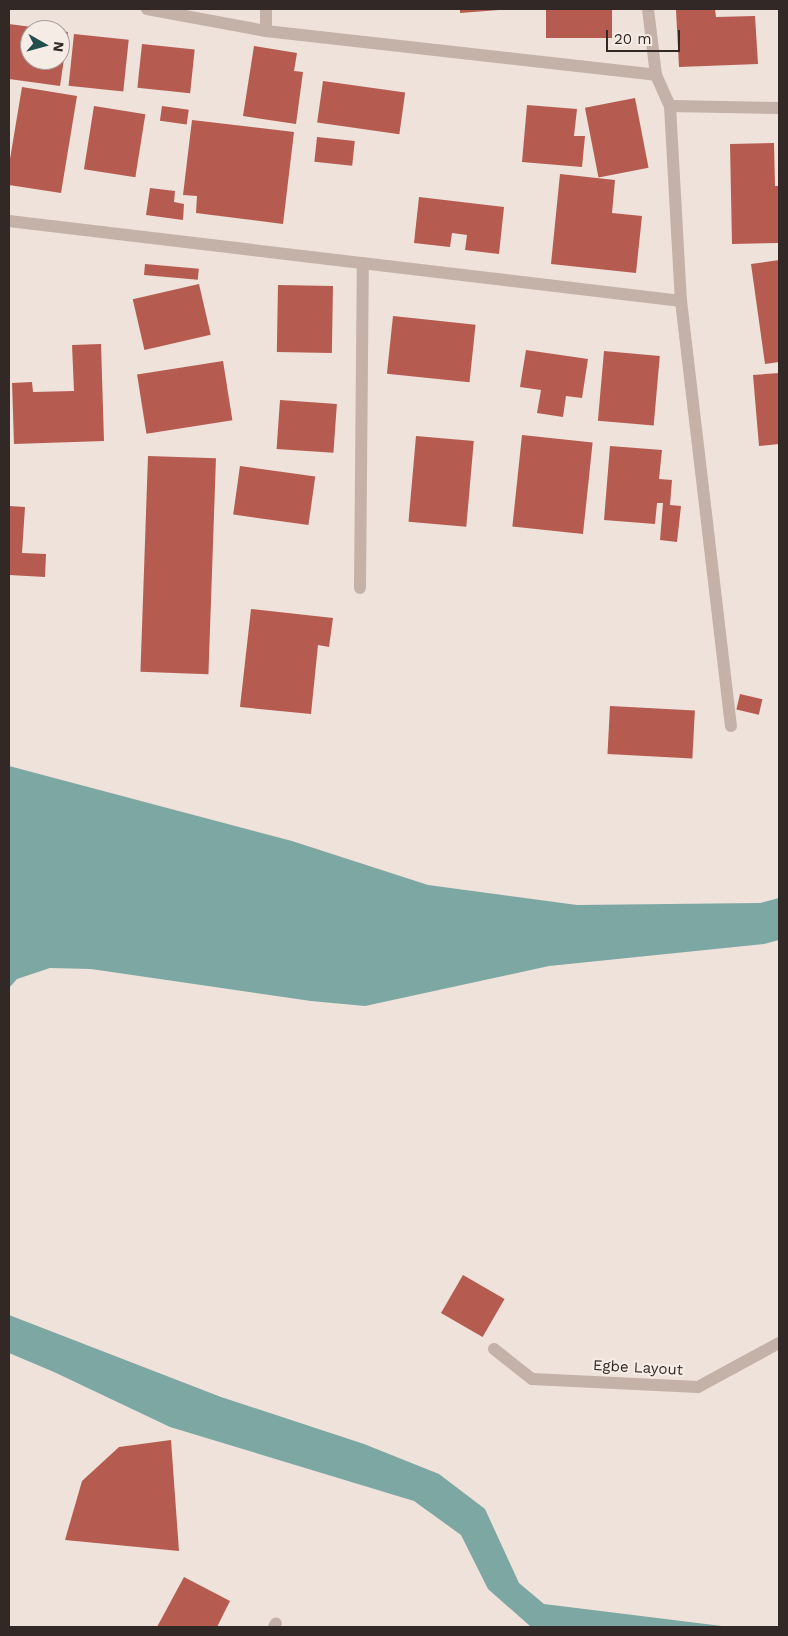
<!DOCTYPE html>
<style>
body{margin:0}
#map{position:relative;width:788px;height:1636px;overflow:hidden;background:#eee2da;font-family:"Work Sans",sans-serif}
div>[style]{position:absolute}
.water>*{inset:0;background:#7da7a3}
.building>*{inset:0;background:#b65b50;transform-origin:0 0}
.street>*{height:12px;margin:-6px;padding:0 6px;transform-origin:6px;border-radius:6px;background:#c4b1a8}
span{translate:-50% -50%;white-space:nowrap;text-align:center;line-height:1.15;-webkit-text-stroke:4.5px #f6ece6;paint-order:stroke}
.street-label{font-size:15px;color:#322927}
.frame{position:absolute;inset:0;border:10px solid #322927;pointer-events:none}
.north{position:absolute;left:20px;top:20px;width:50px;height:50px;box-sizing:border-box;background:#f6ece6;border:1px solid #a89e9a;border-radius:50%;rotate:97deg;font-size:14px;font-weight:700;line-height:20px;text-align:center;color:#322927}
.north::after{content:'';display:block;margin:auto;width:18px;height:22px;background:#224e4b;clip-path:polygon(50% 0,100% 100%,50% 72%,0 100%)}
.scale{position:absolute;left:606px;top:30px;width:74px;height:22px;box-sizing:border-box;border:2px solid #322927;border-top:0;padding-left:6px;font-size:15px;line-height:18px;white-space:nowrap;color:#322927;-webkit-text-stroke:4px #f6ece6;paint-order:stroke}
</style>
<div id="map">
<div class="water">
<div style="clip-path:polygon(9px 766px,292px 841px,428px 885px,577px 905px,760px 903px,779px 898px,779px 940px,764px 944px,549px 966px,365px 1006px,311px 1001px,91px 969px,50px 968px,17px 979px,9px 988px)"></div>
<div style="clip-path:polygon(9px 1315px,221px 1397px,364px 1444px,439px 1474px,485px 1509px,519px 1583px,544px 1604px,730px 1627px,530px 1626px,488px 1589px,461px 1535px,414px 1501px,170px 1427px,54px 1372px,9px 1353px)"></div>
</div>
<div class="building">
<div style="clip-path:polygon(460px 9px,499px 9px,499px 10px,460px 13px)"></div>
<div style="left:546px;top:9px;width:66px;height:29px"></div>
<div style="clip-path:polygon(715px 9px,716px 17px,755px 16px,758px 64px,679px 67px,676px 10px)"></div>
<div style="clip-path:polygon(9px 24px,47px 29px,30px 30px,30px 60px,60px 60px,60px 31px,68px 32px,60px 86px,9px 79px)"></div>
<div style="left:74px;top:34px;width:55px;height:52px;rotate:6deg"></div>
<div style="left:142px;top:44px;width:53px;height:44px;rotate:6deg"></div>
<div style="clip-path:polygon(254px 46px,297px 53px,294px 71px,303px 72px,296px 124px,243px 116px)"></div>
<div style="left:323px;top:81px;width:83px;height:42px;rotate:8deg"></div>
<div style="clip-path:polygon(22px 87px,77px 96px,61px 193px,9px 185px,9px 165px)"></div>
<div style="left:635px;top:98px;width:71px;height:51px;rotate:79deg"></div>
<div style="clip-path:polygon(527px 105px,577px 109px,574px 136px,585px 136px,582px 167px,522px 162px)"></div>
<div style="left:94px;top:106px;width:52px;height:64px;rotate:9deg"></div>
<div style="left:162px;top:106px;width:27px;height:15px;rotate:8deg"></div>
<div style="clip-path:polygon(192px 120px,294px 132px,283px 224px,196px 213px,197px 196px,183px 195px)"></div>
<div style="left:317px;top:137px;width:38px;height:25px;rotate:6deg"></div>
<div style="clip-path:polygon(774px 143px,775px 186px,779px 186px,779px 243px,732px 244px,730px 144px)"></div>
<div style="clip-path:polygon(560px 174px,615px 180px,612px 213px,642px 216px,636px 273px,551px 264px)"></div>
<div style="clip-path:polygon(150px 188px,175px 191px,174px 202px,184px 204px,183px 220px,146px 215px)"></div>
<div style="clip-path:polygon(419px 197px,504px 207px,499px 254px,465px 250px,467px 235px,452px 233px,450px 247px,414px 243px)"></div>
<div style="clip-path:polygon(779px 260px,779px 362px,765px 364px,751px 264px)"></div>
<div style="left:145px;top:264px;width:54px;height:11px;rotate:5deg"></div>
<div style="left:199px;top:284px;width:52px;height:68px;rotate:77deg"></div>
<div style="left:278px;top:285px;width:55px;height:67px;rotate:1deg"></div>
<div style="left:393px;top:316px;width:83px;height:58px;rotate:6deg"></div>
<div style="clip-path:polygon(101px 344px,104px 441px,14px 444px,12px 383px,32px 382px,33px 392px,74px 391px,72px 345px)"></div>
<div style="clip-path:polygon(526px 350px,588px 359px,582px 398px,566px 396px,563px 417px,537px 413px,541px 390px,520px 387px)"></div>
<div style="left:604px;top:351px;width:56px;height:70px;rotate:5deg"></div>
<div style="left:223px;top:361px;width:60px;height:87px;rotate:81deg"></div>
<div style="clip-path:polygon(779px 373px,779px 444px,759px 446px,753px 375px)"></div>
<div style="left:280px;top:400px;width:57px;height:49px;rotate:4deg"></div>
<div style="left:522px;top:435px;width:71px;height:92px;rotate:6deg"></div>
<div style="left:416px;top:436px;width:58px;height:86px;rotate:5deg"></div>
<div style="clip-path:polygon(610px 446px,662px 450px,659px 479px,672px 480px,670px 505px,681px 506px,677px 542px,660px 540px,663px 503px,657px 503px,655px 524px,604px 520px)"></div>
<div style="left:148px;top:456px;width:68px;height:216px;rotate:2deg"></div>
<div style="left:240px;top:466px;width:76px;height:49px;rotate:8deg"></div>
<div style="clip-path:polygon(9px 506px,25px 507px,22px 553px,46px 554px,45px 577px,9px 575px)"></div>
<div style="clip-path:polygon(251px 609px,333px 618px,329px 647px,318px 645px,311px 714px,240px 707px)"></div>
<div style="left:740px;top:694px;width:23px;height:16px;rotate:13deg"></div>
<div style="left:610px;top:706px;width:85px;height:48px;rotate:3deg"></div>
<div style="left:463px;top:1275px;width:48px;height:44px;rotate:30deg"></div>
<div style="clip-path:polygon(171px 1440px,179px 1551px,65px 1540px,82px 1481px,119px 1447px)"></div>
<div style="clip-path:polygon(184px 1577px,230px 1601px,217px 1627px,157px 1627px)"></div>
</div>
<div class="street">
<div style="left:147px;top:9px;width:121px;rotate:10.5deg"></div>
<div style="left:266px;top:31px;width:392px;rotate:6.4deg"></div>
<div style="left:266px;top:9px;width:22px;rotate:90deg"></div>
<div style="left:648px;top:9px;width:66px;rotate:83.1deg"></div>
<div style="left:656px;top:75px;width:34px;rotate:66deg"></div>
<div style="left:670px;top:106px;width:195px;rotate:86.8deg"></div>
<div style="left:681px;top:301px;width:428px;rotate:83.3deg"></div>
<div style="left:670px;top:106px;width:109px;rotate:1.1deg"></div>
<div style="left:9px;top:221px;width:677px;rotate:6.79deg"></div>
<div style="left:360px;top:588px;width:325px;rotate:-89.5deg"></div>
<div style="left:494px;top:1349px;width:48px;rotate:38.3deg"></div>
<div style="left:532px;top:1379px;width:166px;rotate:2.8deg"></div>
<div style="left:698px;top:1387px;width:92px;rotate:-28.5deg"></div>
<div style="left:274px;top:1627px;width:4px;rotate:-63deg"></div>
</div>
<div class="street-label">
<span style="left:638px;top:1368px;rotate:3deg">Egbe Layout</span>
</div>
<div class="frame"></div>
<div class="north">N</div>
<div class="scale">20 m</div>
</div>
